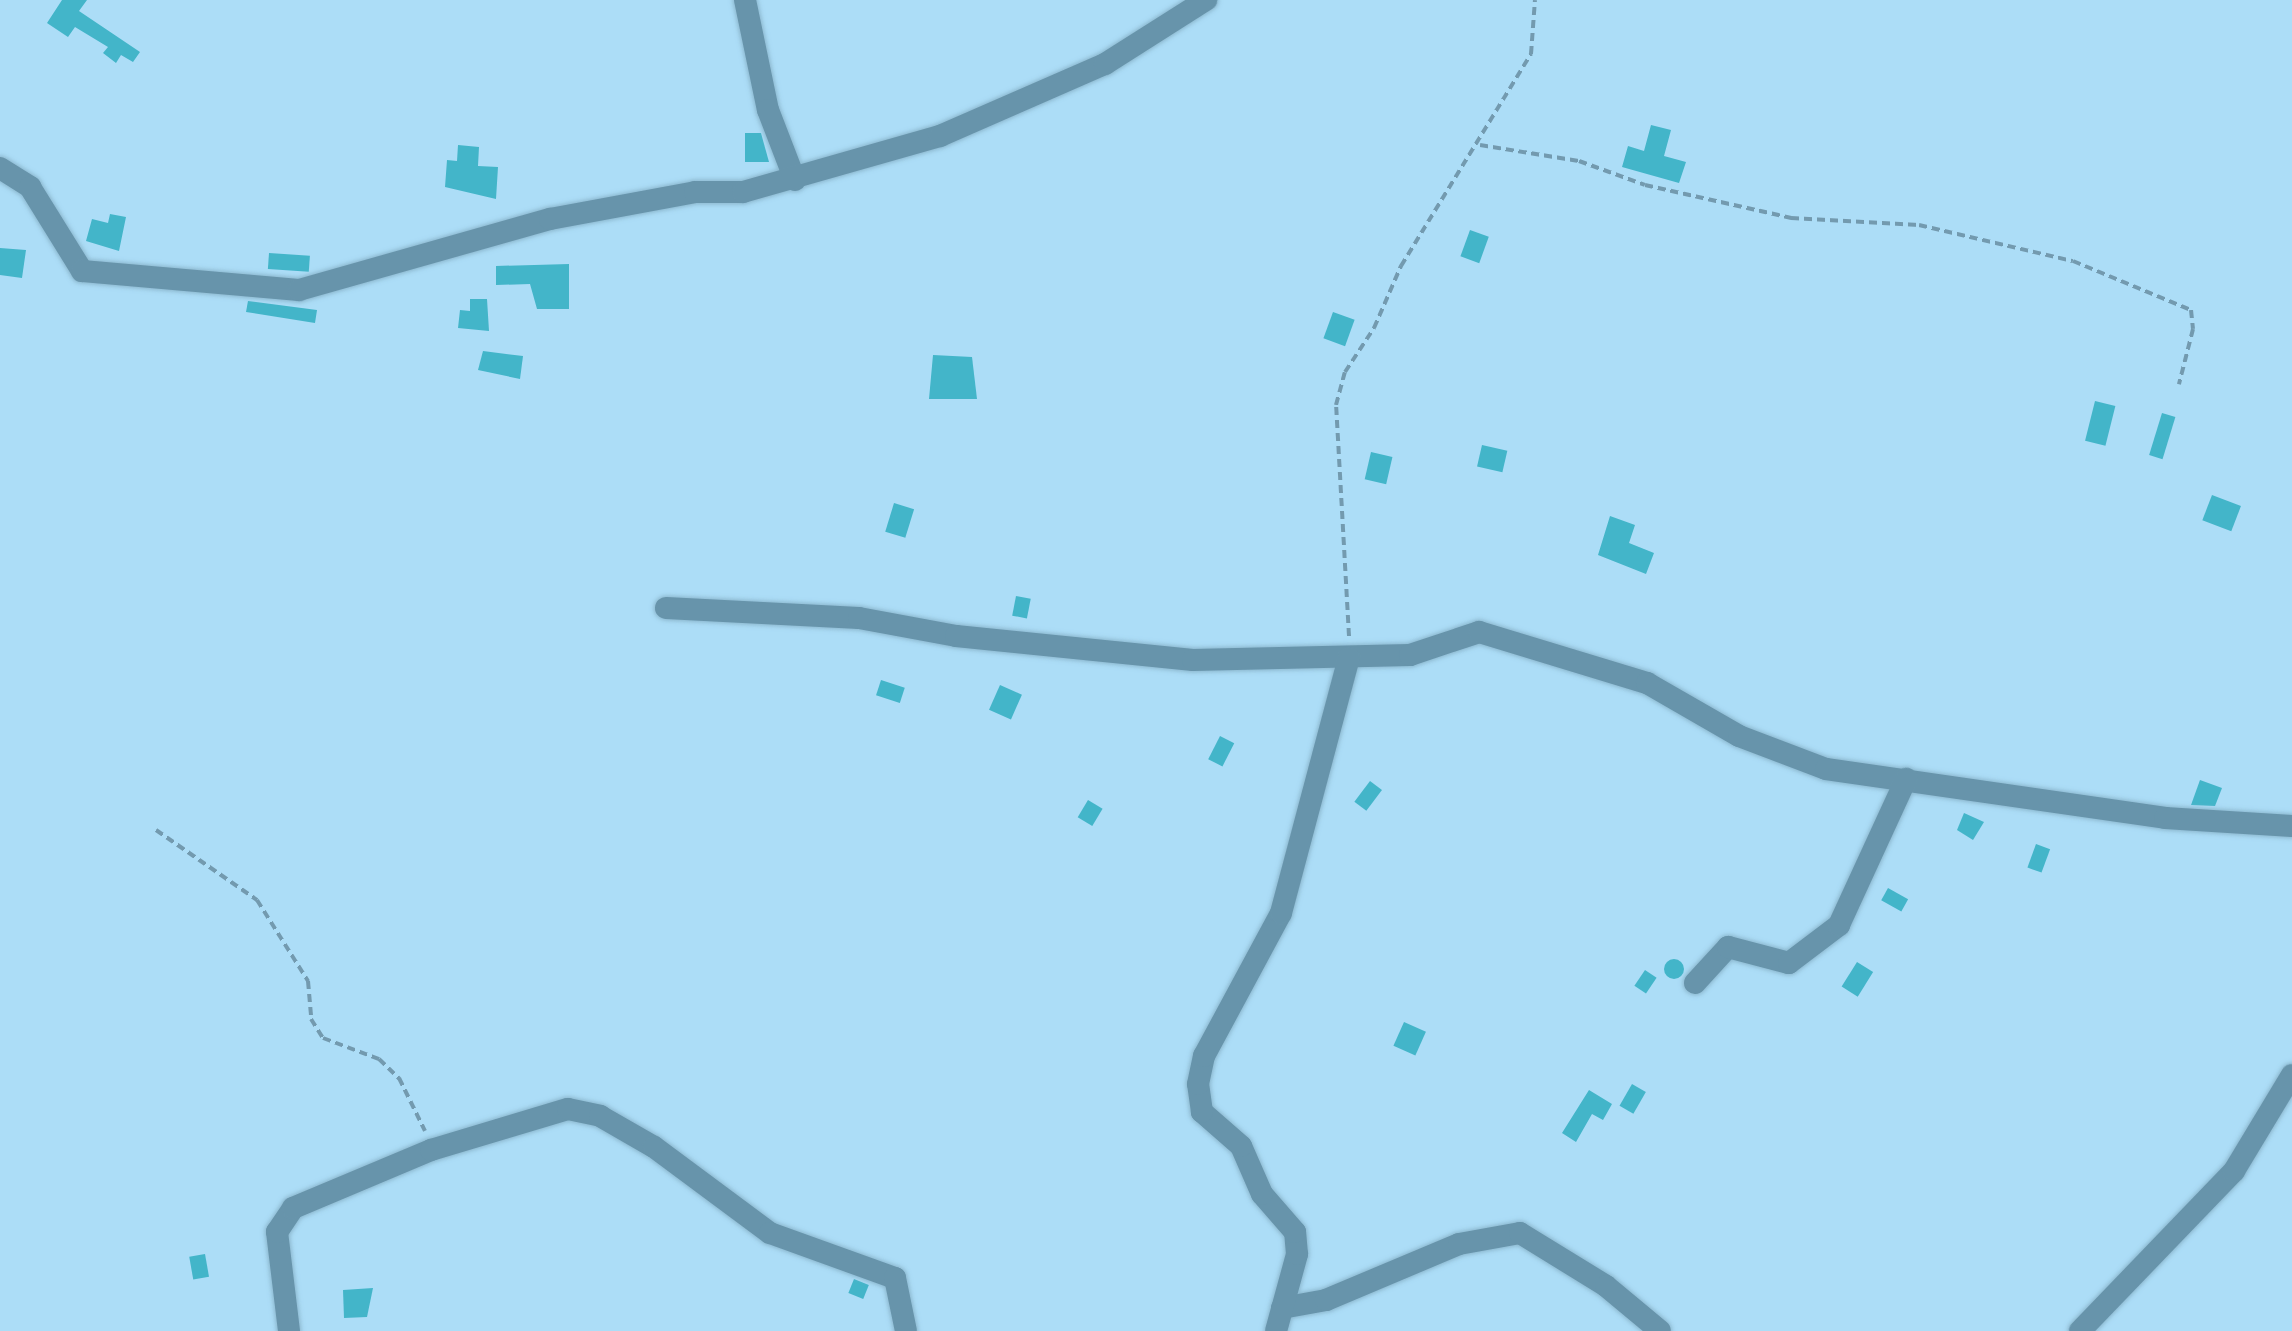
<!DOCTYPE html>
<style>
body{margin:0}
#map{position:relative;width:2292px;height:1331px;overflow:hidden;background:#acddf7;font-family:"DejaVu Sans",sans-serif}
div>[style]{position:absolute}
.building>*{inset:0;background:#43b5c9;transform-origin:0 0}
.round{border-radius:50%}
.path>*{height:4px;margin-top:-2px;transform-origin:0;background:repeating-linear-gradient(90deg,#739aaf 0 8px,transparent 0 13px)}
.roads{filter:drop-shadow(0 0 2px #8db9d0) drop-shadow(0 0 2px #8db9d0)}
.minor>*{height:22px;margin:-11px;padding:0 11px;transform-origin:11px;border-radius:11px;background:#6794ab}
span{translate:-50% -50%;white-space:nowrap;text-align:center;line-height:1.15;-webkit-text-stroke:10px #eff7fc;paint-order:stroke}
</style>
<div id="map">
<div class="building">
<div style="clip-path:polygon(62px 0,87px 0,79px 11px,140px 52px,133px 62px,121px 55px,116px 63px,103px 53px,108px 47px,75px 27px,68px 37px,47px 23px)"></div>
<div style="clip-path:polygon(1651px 125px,1671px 130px,1664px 156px,1686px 162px,1679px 183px,1622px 167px,1628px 146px,1644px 151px)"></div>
<div style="clip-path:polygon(745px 133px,761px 133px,769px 162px,745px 162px)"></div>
<div style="clip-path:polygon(458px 145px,479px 147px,478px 166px,498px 167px,496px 199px,445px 187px,447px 160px,457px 161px)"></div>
<div style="clip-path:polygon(110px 214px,126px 217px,119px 251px,86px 241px,92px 219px,108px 223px)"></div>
<div style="left:1470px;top:230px;width:20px;height:28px;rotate:20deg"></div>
<div style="clip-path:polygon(0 248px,26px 250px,22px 278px,0 275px)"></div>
<div style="left:269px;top:253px;width:41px;height:16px;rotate:4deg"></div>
<div style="clip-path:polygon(569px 264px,569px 309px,537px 309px,530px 284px,496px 285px,496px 266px)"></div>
<div style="clip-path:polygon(470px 299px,487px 299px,489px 331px,458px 328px,460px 310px,470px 311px)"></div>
<div style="clip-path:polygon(248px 301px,317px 310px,315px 323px,246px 312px)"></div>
<div style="left:1333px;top:312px;width:23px;height:28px;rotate:20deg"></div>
<div style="clip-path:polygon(483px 351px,523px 356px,520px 379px,478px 370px)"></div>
<div style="clip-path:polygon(933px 355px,972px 357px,977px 399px,929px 399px)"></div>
<div style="left:2095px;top:401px;width:21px;height:41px;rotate:14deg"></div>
<div style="left:2162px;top:413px;width:14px;height:44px;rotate:17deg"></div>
<div style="left:1482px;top:445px;width:26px;height:22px;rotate:13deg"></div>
<div style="left:1371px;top:452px;width:22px;height:28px;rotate:13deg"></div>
<div style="left:2212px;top:495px;width:31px;height:27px;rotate:21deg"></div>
<div style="left:894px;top:503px;width:21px;height:30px;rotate:17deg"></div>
<div style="clip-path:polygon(1610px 516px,1635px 525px,1629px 543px,1654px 553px,1646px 574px,1598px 555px)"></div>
<div style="left:1016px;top:596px;width:15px;height:20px;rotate:11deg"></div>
<div style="left:881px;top:680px;width:25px;height:16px;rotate:18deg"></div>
<div style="left:1000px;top:685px;width:24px;height:27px;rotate:24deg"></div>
<div style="left:1220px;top:736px;width:16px;height:26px;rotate:27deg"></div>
<div style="clip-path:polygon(2200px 780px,2222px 788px,2215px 806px,2191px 805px)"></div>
<div style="left:1370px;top:781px;width:15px;height:26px;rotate:37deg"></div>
<div style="left:1088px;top:800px;width:17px;height:20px;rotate:31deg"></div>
<div style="clip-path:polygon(1964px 813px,1984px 822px,1973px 840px,1957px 830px)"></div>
<div style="left:2036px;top:844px;width:15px;height:25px;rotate:20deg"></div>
<div style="left:1888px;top:888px;width:23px;height:14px;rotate:29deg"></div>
<div class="round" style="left:1664px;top:959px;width:20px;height:20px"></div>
<div style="left:1857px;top:962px;width:19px;height:29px;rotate:32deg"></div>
<div style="left:1645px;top:970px;width:14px;height:19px;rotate:34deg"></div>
<div style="left:1404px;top:1022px;width:24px;height:26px;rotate:24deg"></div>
<div style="left:1632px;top:1084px;width:16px;height:25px;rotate:30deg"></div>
<div style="clip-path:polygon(1589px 1090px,1612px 1104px,1603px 1120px,1592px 1114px,1576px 1142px,1562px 1133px)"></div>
<div style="left:205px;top:1254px;width:23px;height:16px;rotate:80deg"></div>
<div style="left:854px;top:1279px;width:16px;height:15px;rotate:22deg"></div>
<div style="clip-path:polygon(373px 1288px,367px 1317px,344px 1318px,343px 1290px)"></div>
</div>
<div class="path">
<div style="left:1480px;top:145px;width:100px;rotate:9.2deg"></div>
<div style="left:1579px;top:161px;width:70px;rotate:20deg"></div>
<div style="left:1645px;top:185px;width:150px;rotate:12.7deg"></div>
<div style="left:1791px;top:218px;width:128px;rotate:3.1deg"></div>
<div style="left:1919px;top:225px;width:158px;rotate:13.2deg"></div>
<div style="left:2073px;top:261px;width:128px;rotate:22.6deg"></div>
<div style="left:2191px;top:310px;width:19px;rotate:84deg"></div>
<div style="left:2193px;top:329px;width:57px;rotate:104.3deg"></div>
<div style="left:1349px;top:636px;width:231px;rotate:-93.2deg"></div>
<div style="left:1336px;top:405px;width:34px;rotate:-75deg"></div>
<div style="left:1345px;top:372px;width:53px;rotate:-56.6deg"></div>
<div style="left:1374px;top:328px;width:68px;rotate:-66.5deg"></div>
<div style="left:1401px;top:266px;width:249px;rotate:-58.5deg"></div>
<div style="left:1531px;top:54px;width:54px;rotate:-85.8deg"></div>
<div style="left:156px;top:830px;width:123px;rotate:34.7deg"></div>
<div style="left:257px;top:900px;width:96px;rotate:57.8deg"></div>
<div style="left:308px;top:981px;width:38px;rotate:85deg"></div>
<div style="left:311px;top:1019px;width:22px;rotate:58deg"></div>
<div style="left:323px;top:1038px;width:60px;rotate:20.6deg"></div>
<div style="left:379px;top:1059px;width:28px;rotate:44deg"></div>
<div style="left:399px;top:1078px;width:59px;rotate:63.9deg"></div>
</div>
<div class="roads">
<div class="minor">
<div style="left:745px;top:0;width:112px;rotate:78.2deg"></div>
<div style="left:768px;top:110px;width:75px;rotate:68.9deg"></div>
<div style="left:0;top:168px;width:36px;rotate:32deg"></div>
<div style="left:30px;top:187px;width:99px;rotate:58.2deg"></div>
<div style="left:82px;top:271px;width:218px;rotate:5deg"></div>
<div style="left:299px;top:290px;width:261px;rotate:-15.8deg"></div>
<div style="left:550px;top:219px;width:147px;rotate:-10.5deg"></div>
<div style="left:695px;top:192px;width:48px"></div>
<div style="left:743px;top:192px;width:205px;rotate:-15.9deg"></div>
<div style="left:940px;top:136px;width:180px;rotate:-23.6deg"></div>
<div style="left:1105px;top:64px;width:120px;rotate:-32.4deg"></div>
<div style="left:666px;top:608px;width:193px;rotate:3deg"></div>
<div style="left:859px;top:618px;width:99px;rotate:10.5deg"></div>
<div style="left:956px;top:636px;width:238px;rotate:5.8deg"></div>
<div style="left:1193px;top:660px;width:217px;rotate:-1.3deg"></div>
<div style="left:1410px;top:655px;width:73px;rotate:-18.4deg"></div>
<div style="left:1479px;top:632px;width:176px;rotate:16.9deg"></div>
<div style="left:1647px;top:683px;width:106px;rotate:29.9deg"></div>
<div style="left:1739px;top:736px;width:93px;rotate:20.8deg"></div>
<div style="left:1826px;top:769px;width:343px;rotate:8.2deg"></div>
<div style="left:2165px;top:818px;width:127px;rotate:3.6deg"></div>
<div style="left:1695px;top:983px;width:49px;rotate:-47.5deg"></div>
<div style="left:1728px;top:947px;width:63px;rotate:14.7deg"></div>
<div style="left:1789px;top:963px;width:63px;rotate:-37.2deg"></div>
<div style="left:1839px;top:925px;width:161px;rotate:-65.3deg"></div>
<div style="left:1282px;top:1308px;width:45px;rotate:-10.3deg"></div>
<div style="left:1326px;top:1300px;width:144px;rotate:-22.8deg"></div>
<div style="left:1459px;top:1244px;width:62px;rotate:-10.2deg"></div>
<div style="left:1520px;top:1233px;width:101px;rotate:31.6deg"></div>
<div style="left:1606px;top:1286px;width:70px;rotate:39.8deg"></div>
<div style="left:289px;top:1331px;width:100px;rotate:-96.9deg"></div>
<div style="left:277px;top:1232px;width:29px;rotate:-56deg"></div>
<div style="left:293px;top:1208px;width:150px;rotate:-22.8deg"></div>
<div style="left:431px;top:1150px;width:143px;rotate:-16.7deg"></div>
<div style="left:568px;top:1109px;width:33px;rotate:12deg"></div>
<div style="left:600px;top:1116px;width:62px;rotate:29.9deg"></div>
<div style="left:654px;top:1147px;width:144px;rotate:36.6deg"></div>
<div style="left:770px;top:1233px;width:133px;rotate:19.8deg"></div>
<div style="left:895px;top:1278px;width:54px;rotate:78.3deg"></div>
<div style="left:1276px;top:1331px;width:80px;rotate:-74.7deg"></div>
<div style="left:1297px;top:1254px;width:22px;rotate:-95deg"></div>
<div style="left:1295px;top:1232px;width:50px;rotate:-131deg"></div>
<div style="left:1262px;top:1194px;width:52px;rotate:-113.6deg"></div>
<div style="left:1241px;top:1146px;width:52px;rotate:-138.9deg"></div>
<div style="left:1202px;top:1112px;width:28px;rotate:-98deg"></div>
<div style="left:1198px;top:1084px;width:29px;rotate:-78deg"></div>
<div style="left:1204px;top:1056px;width:162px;rotate:-61.7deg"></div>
<div style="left:1281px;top:913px;width:264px;rotate:-75.1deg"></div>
<div style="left:2080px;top:1331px;width:222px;rotate:-46.1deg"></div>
<div style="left:2234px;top:1171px;width:112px;rotate:-58.9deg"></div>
</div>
</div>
</div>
